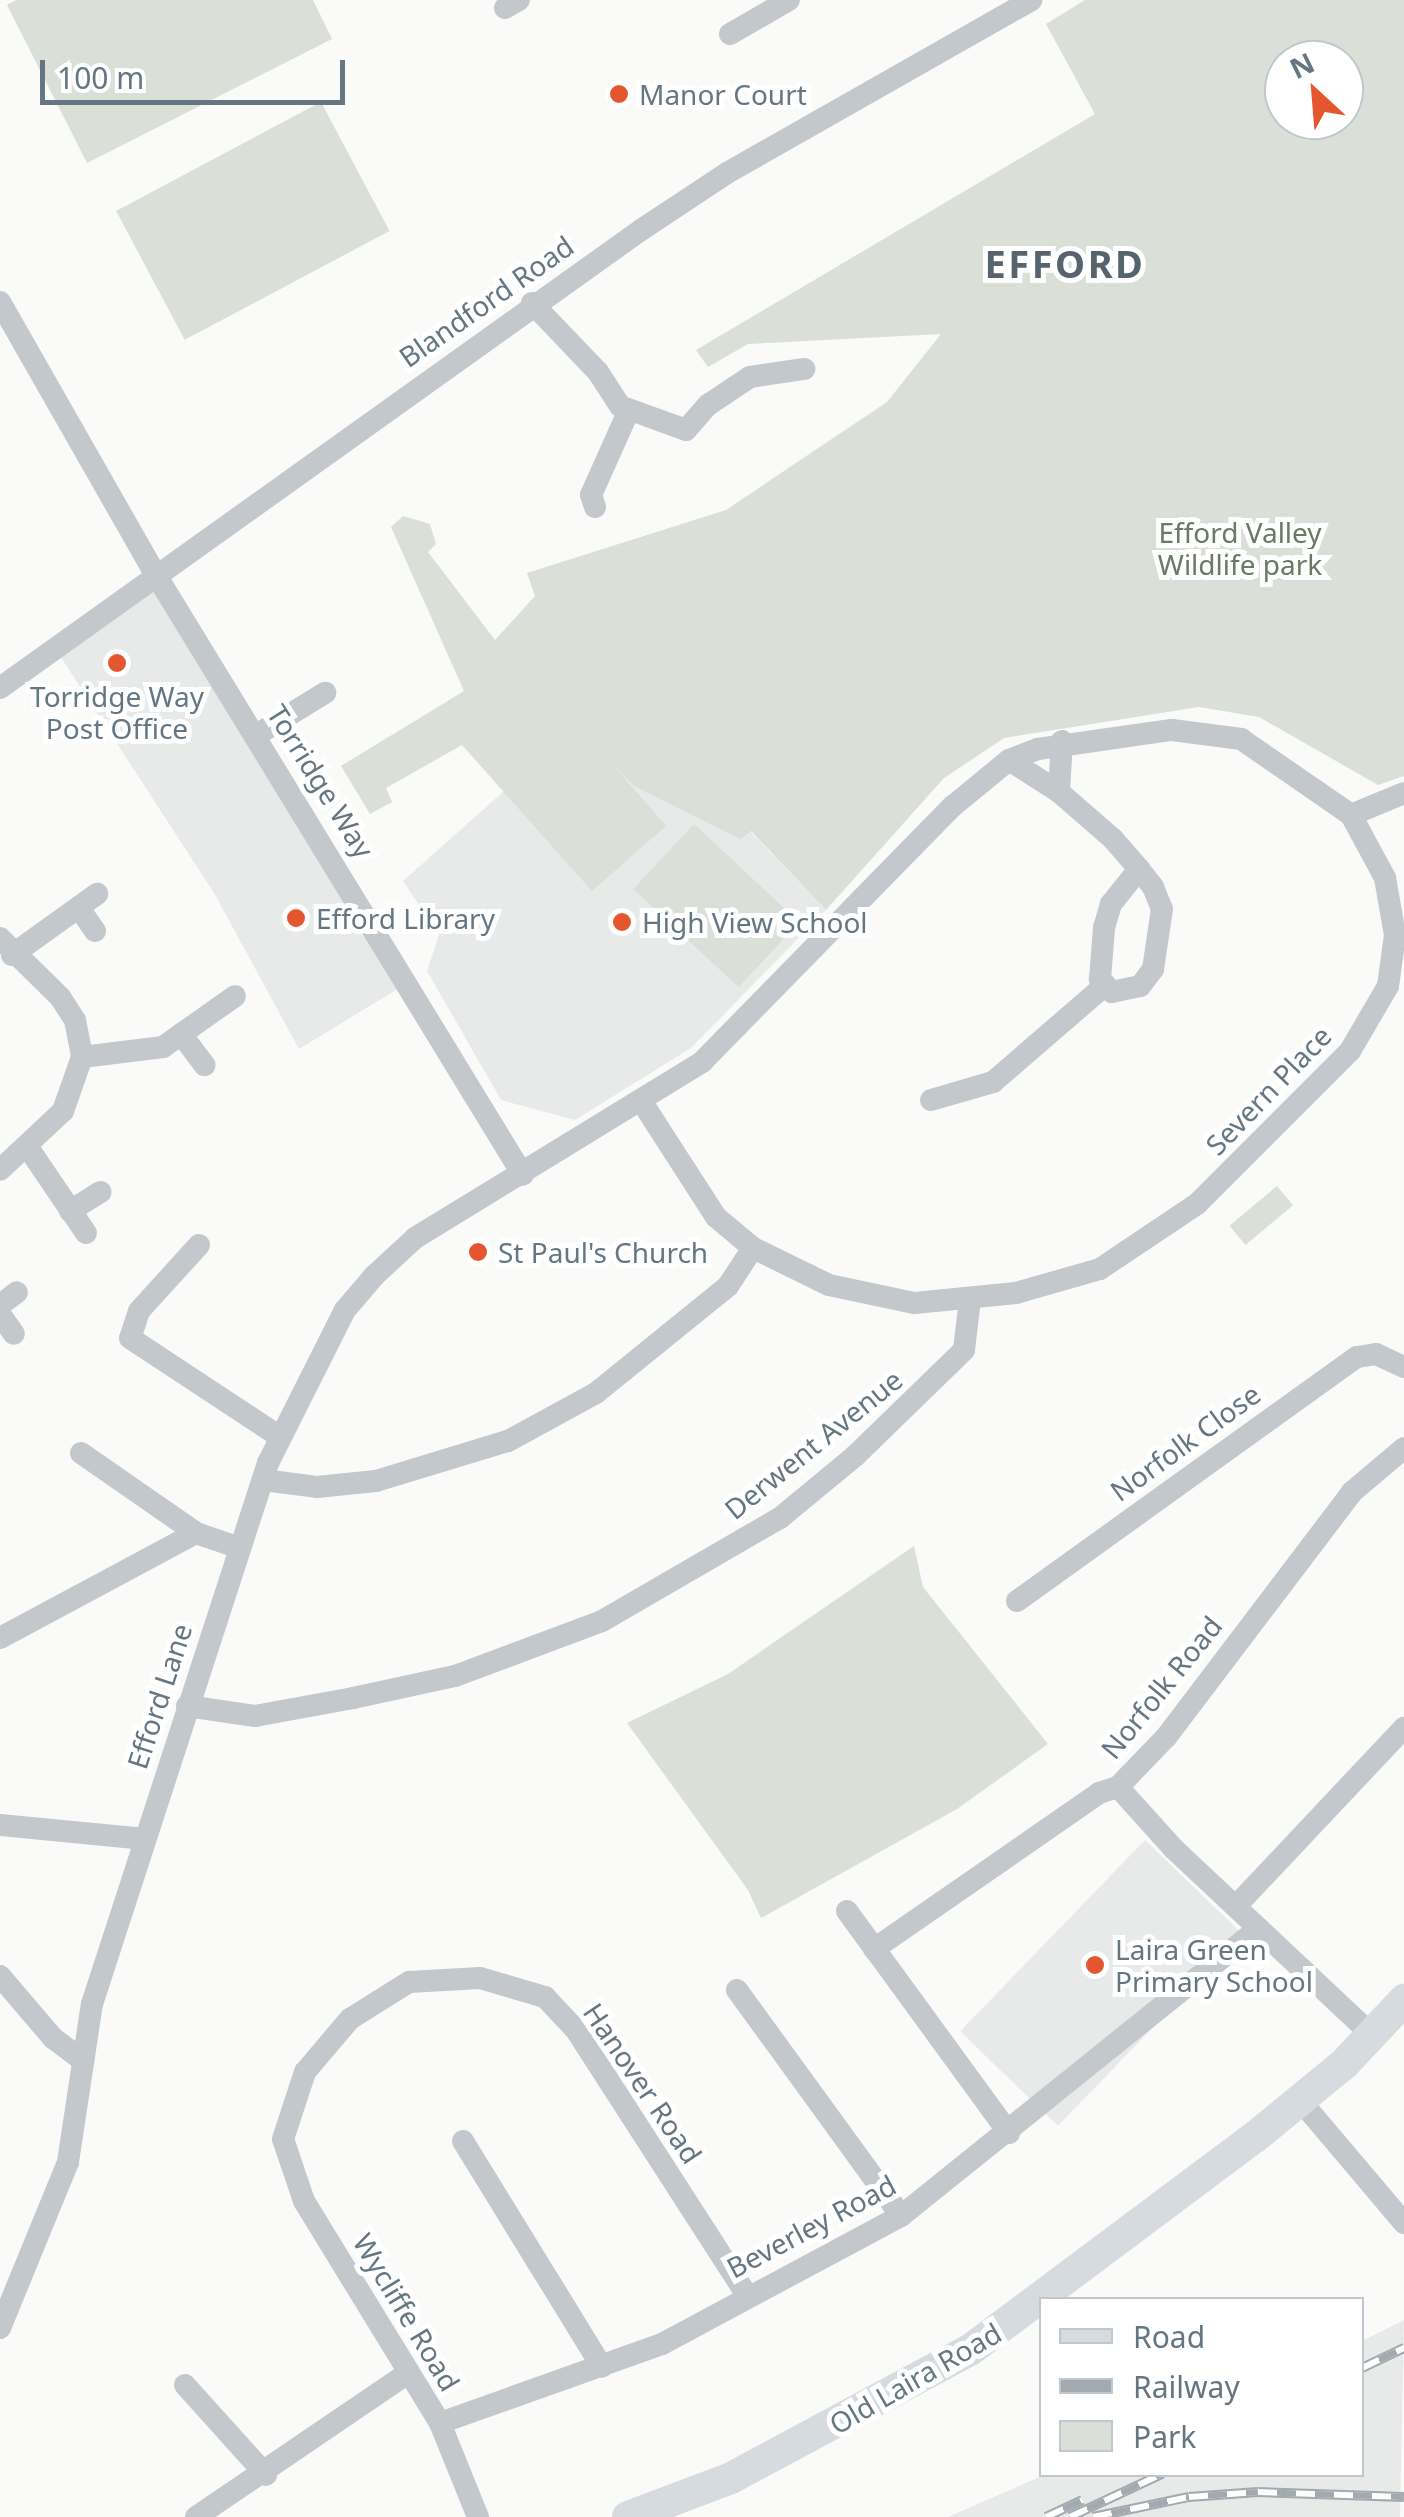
<!DOCTYPE html>
<style>
body{margin:0}
#map{position:relative;width:1404px;height:2517px;overflow:hidden;background:#fafaf8;font-family:"Noto Sans",sans-serif}
div>[style]{position:absolute}
.built>*{inset:0;background:#e8e9e9;transform-origin:0 0}
.green>*{inset:0;background:#dadfd7;transform-origin:0 0}
.minor>*{height:22px;margin:-11px;padding:0 11px;transform-origin:11px;border-radius:11px;background:#c3c8cc}
.secondary>*{height:32px;margin:-16px;padding:0 16px;transform-origin:16px;border-radius:16px;background:#d6dbdf}
.rail>*{height:10px;margin-top:-5px;transform-origin:0;background:repeating-linear-gradient(90deg,#fff 0 19px,#a2aab0 0 38px);box-sizing:border-box;border-block:2px solid #a2aab0}
.dots>*{width:28px;height:28px;translate:-50% -50%;box-sizing:border-box;border:5px solid #fff;border-radius:50%}
span{translate:-50% -50%;white-space:nowrap;text-align:center;line-height:1.15;-webkit-text-stroke:10px #fff;paint-order:stroke}
.poi-label{font-size:28px;color:#657683}
.left{translate:0 -50%;text-align:left}
.street-label{font-size:28px;color:#657683}
.park-label{font-size:28px;color:#687a64}
.district-label{font-size:38px;color:#57646e;font-weight:700;letter-spacing:2.5px}
.legend{position:absolute;left:1039px;top:2297px;width:325px;height:180px;box-sizing:border-box;background:#fff;border:2px solid #c1c8cd;margin:0;padding:12px 18px;list-style:none;font-size:30px;color:#657683}
.legend li{display:flex;align-items:center;gap:20px;height:50px}
.legend b{width:50px;border:2px solid #c1c8cd}
.north{position:absolute;left:1264px;top:40px;width:100px;height:100px;box-sizing:border-box;background:#fff;border:2px solid #c1c8cd;border-radius:50%;rotate:334deg;font-size:28px;font-weight:700;line-height:40px;text-align:center;color:#657683}
.north::after{content:'';display:block;margin:auto;width:35px;height:45px;background:#e4572e;clip-path:polygon(50% 0,100% 100%,50% 72%,0 100%)}
.scale{position:absolute;left:40px;top:60px;width:305px;height:45px;box-sizing:border-box;border:5px solid #657683;border-top:0;padding-left:12px;font-size:30px;line-height:35px;white-space:nowrap;color:#657683;-webkit-text-stroke:8px #fff;paint-order:stroke}
</style>
<div id="map">
<div class="built">
<div style="clip-path:polygon(156px 575px,406px 984px,299px 1049px,214px 893px,55px 648px)"></div>
<div style="clip-path:polygon(577px 726px,750px 831px,826px 910px,691px 1048px,575px 1120px,501px 1100px,427px 971px,439px 935px,403px 881px)"></div>
<div style="left:1145px;top:1840px;width:136px;height:266px;rotate:44deg"></div>
<div style="clip-path:polygon(1404px 2320px,1400px 2517px,948px 2517px,1044px 2475px,1362px 2474px,1362px 2341px)"></div>
</div>
<div class="green">
<div style="clip-path:polygon(16px 0,313px 0,332px 39px,87px 163px,7px 5px)"></div>
<div style="clip-path:polygon(evenodd,1085px 0,1404px 0,1404px 776px,1378px 785px,1259px 717px,1199px 707px,1004px 738px,944px 778px,826px 910px,751px 831px,741px 839px,633px 785px,608px 759px,666px 826px,592px 891px,462px 745px,386px 788px,392px 802px,370px 814px,341px 766px,464px 691px,391px 527px,403px 516px,430px 524px,436px 544px,428px 552px,495px 640px,535px 596px,527px 573px,726px 510px,887px 402px,941px 334px,748px 344px,708px 367px,696px 350px,1095px 114px,1046px 24px,1085px 0,1344px 60px,1344px 120px,1284px 120px,1284px 60px,1344px 60px)"></div>
<div style="left:321px;top:102px;width:146px;height:232px;rotate:62deg"></div>
<div style="left:694px;top:824px;width:144px;height:89px;rotate:43deg"></div>
<div style="left:1277px;top:1186px;width:25px;height:62px;rotate:50deg"></div>
<div style="clip-path:polygon(914px 1546px,923px 1587px,1048px 1744px,957px 1809px,761px 1918px,748px 1890px,627px 1723px,728px 1674px)"></div>
</div>
<div class="minor">
<div style="left:505px;top:8px;width:16px;rotate:-30deg"></div>
<div style="left:730px;top:34px;width:68px;rotate:-30deg"></div>
<div style="left:0;top:302px;width:314px;rotate:60.3deg"></div>
<div style="left:156px;top:575px;width:703px;rotate:58.55deg"></div>
<div style="left:532px;top:303px;width:95px;rotate:46.3deg"></div>
<div style="left:598px;top:372px;width:40px;rotate:57.1deg"></div>
<div style="left:620px;top:406px;width:70px;rotate:20deg"></div>
<div style="left:686px;top:430px;width:33px;rotate:-49deg"></div>
<div style="left:708px;top:405px;width:50px;rotate:-33.7deg"></div>
<div style="left:750px;top:377px;width:55px;rotate:-8.4deg"></div>
<div style="left:595px;top:507px;width:13px;rotate:-108deg"></div>
<div style="left:591px;top:495px;width:93px;rotate:-65.9deg"></div>
<div style="left:0;top:688px;width:788px;rotate:-35.55deg"></div>
<div style="left:641px;top:230px;width:103px;rotate:-33.5deg"></div>
<div style="left:727px;top:173px;width:350px;rotate:-29.6deg"></div>
<div style="left:258px;top:734px;width:79px;rotate:-31.5deg"></div>
<div style="left:1062px;top:741px;width:51px;rotate:93.4deg"></div>
<div style="left:1059px;top:792px;width:72px;rotate:41deg"></div>
<div style="left:1113px;top:839px;width:40px;rotate:49deg"></div>
<div style="left:1139px;top:869px;width:23px;rotate:52deg"></div>
<div style="left:1153px;top:887px;width:24px;rotate:68deg"></div>
<div style="left:1162px;top:909px;width:61px;rotate:98.5deg"></div>
<div style="left:1153px;top:969px;width:21px;rotate:127deg"></div>
<div style="left:1140px;top:986px;width:29px;rotate:168deg"></div>
<div style="left:1112px;top:992px;width:18px;rotate:-133deg"></div>
<div style="left:1100px;top:979px;width:51px;rotate:-85.5deg"></div>
<div style="left:1104px;top:928px;width:25px;rotate:-74deg"></div>
<div style="left:1111px;top:904px;width:45px;rotate:-51.3deg"></div>
<div style="left:1009px;top:760px;width:59px;rotate:32.6deg"></div>
<div style="left:1351px;top:815px;width:57px;rotate:-22.5deg"></div>
<div style="left:79px;top:908px;width:28px;rotate:55deg"></div>
<div style="left:0;top:938px;width:84px;rotate:44.5deg"></div>
<div style="left:60px;top:997px;width:27px;rotate:57deg"></div>
<div style="left:75px;top:1020px;width:38px;rotate:79deg"></div>
<div style="left:82px;top:1057px;width:57px;rotate:109.4deg"></div>
<div style="left:63px;top:1111px;width:86px;rotate:136.9deg"></div>
<div style="left:12px;top:955px;width:105px;rotate:-35.7deg"></div>
<div style="left:181px;top:1034px;width:39px;rotate:53deg"></div>
<div style="left:82px;top:1057px;width:82px;rotate:-7deg"></div>
<div style="left:163px;top:1047px;width:88px;rotate:-35.3deg"></div>
<div style="left:931px;top:1100px;width:65px;rotate:-16.2deg"></div>
<div style="left:993px;top:1082px;width:144px;rotate:-40.8deg"></div>
<div style="left:27px;top:1146px;width:105px;rotate:55.9deg"></div>
<div style="left:70px;top:1211px;width:36px;rotate:-32deg"></div>
<div style="left:199px;top:1245px;width:89px;rotate:132.3deg"></div>
<div style="left:139px;top:1311px;width:28px;rotate:108deg"></div>
<div style="left:130px;top:1338px;width:180px;rotate:33.4deg"></div>
<div style="left:0;top:1305px;width:21px;rotate:-37deg"></div>
<div style="left:0;top:1314px;width:24px;rotate:55deg"></div>
<div style="left:81px;top:1453px;width:140px;rotate:34.8deg"></div>
<div style="left:263px;top:1480px;width:54px;rotate:7.4deg"></div>
<div style="left:317px;top:1487px;width:59px;rotate:-5.8deg"></div>
<div style="left:376px;top:1481px;width:138px;rotate:-16.9deg"></div>
<div style="left:508px;top:1441px;width:100px;rotate:-28.6deg"></div>
<div style="left:596px;top:1393px;width:170px;rotate:-39deg"></div>
<div style="left:728px;top:1286px;width:45px;rotate:-56.7deg"></div>
<div style="left:1017px;top:1601px;width:418px;rotate:-35.7deg"></div>
<div style="left:1357px;top:1357px;width:19px;rotate:-9deg"></div>
<div style="left:1376px;top:1354px;width:31px;rotate:25deg"></div>
<div style="left:0;top:1638px;width:222px;rotate:-28.2deg"></div>
<div style="left:196px;top:1533px;width:46px;rotate:18.8deg"></div>
<div style="left:187px;top:1706px;width:69px;rotate:8.4deg"></div>
<div style="left:255px;top:1716px;width:100px;rotate:-10.4deg"></div>
<div style="left:353px;top:1698px;width:104px;rotate:-12.2deg"></div>
<div style="left:455px;top:1676px;width:157px;rotate:-20.5deg"></div>
<div style="left:602px;top:1621px;width:206px;rotate:-30.1deg"></div>
<div style="left:780px;top:1518px;width:97px;rotate:-39.6deg"></div>
<div style="left:855px;top:1456px;width:152px;rotate:-44.2deg"></div>
<div style="left:964px;top:1350px;width:51px;rotate:-83.3deg"></div>
<div style="left:1118px;top:1787px;width:84px;rotate:47.9deg"></div>
<div style="left:1174px;top:1849px;width:272px;rotate:43.2deg"></div>
<div style="left:0;top:1825px;width:146px;rotate:5.5deg"></div>
<div style="left:1236px;top:1906px;width:245px;rotate:-46.7deg"></div>
<div style="left:847px;top:1911px;width:275px;rotate:53.9deg"></div>
<div style="left:874px;top:1949px;width:274px;rotate:-34.7deg"></div>
<div style="left:1099px;top:1793px;width:20px;rotate:-18deg"></div>
<div style="left:1118px;top:1787px;width:71px;rotate:-46.1deg"></div>
<div style="left:1167px;top:1736px;width:306px;rotate:-52.8deg"></div>
<div style="left:1352px;top:1492px;width:68px;rotate:-40.2deg"></div>
<div style="left:0;top:1976px;width:82px;rotate:49.5deg"></div>
<div style="left:53px;top:2038px;width:38px;rotate:37deg"></div>
<div style="left:737px;top:1990px;width:279px;rotate:54deg"></div>
<div style="left:1300px;top:2100px;width:161px;rotate:49.8deg"></div>
<div style="left:463px;top:2141px;width:265px;rotate:58.4deg"></div>
<div style="left:0;top:2328px;width:179px;rotate:-67.7deg"></div>
<div style="left:68px;top:2162px;width:160px;rotate:-81.4deg"></div>
<div style="left:92px;top:2004px;width:569px;rotate:-71.98deg"></div>
<div style="left:268px;top:1463px;width:171px;rotate:-63.3deg"></div>
<div style="left:345px;top:1310px;width:45px;rotate:-49.5deg"></div>
<div style="left:374px;top:1276px;width:56px;rotate:-42.8deg"></div>
<div style="left:415px;top:1238px;width:337px;rotate:-31.5deg"></div>
<div style="left:702px;top:1062px;width:359px;rotate:-45.6deg"></div>
<div style="left:953px;top:806px;width:72px;rotate:-39.4deg"></div>
<div style="left:1009px;top:760px;width:31px;rotate:-21deg"></div>
<div style="left:1038px;top:749px;width:135px;rotate:-8.1deg"></div>
<div style="left:1172px;top:730px;width:70px;rotate:7.4deg"></div>
<div style="left:1241px;top:739px;width:134px;rotate:34.6deg"></div>
<div style="left:1351px;top:815px;width:72px;rotate:61.6deg"></div>
<div style="left:1385px;top:878px;width:58px;rotate:80deg"></div>
<div style="left:1395px;top:935px;width:51px;rotate:97.8deg"></div>
<div style="left:1388px;top:986px;width:75px;rotate:120.3deg"></div>
<div style="left:1350px;top:1051px;width:216px;rotate:135deg"></div>
<div style="left:1197px;top:1204px;width:117px;rotate:146.2deg"></div>
<div style="left:1100px;top:1269px;width:87px;rotate:164.1deg"></div>
<div style="left:1016px;top:1293px;width:102px;rotate:174.4deg"></div>
<div style="left:914px;top:1303px;width:87px;rotate:-168deg"></div>
<div style="left:829px;top:1285px;width:85px;rotate:-154deg"></div>
<div style="left:753px;top:1248px;width:48px;rotate:-140deg"></div>
<div style="left:716px;top:1217px;width:137px;rotate:-122.8deg"></div>
<div style="left:185px;top:2385px;width:121px;rotate:48deg"></div>
<div style="left:440px;top:2423px;width:236px;rotate:-19.6deg"></div>
<div style="left:662px;top:2344px;width:271px;rotate:-28.2deg"></div>
<div style="left:901px;top:2216px;width:459px;rotate:-38.8deg"></div>
<div style="left:196px;top:2517px;width:253px;rotate:-34.2deg"></div>
<div style="left:478px;top:2517px;width:101px;rotate:-112deg"></div>
<div style="left:440px;top:2423px;width:260px;rotate:-121.5deg"></div>
<div style="left:304px;top:2201px;width:65px;rotate:-108.7deg"></div>
<div style="left:283px;top:2139px;width:71px;rotate:-71.8deg"></div>
<div style="left:305px;top:2072px;width:70px;rotate:-49.7deg"></div>
<div style="left:350px;top:2019px;width:70px;rotate:-32.1deg"></div>
<div style="left:409px;top:1982px;width:71px;rotate:-3.2deg"></div>
<div style="left:480px;top:1978px;width:68px;rotate:16.3deg"></div>
<div style="left:545px;top:1997px;width:45px;rotate:46.8deg"></div>
<div style="left:576px;top:2030px;width:315px;rotate:57.2deg"></div>
</div>
<div class="secondary">
<div style="left:628px;top:2517px;width:110px;rotate:-20.7deg"></div>
<div style="left:731px;top:2478px;width:271px;rotate:-28.2deg"></div>
<div style="left:970px;top:2350px;width:356px;rotate:-36.8deg"></div>
<div style="left:1255px;top:2137px;width:115px;rotate:-39.4deg"></div>
<div style="left:1344px;top:2064px;width:88px;rotate:-46.8deg"></div>
</div>
<div class="rail">
<div style="left:1362px;top:2368px;width:47px;rotate:-25.5deg"></div>
<div style="left:1046px;top:2517px;width:40px;rotate:-25deg"></div>
<div style="left:1070px;top:2517px;width:102px;rotate:-25.1deg"></div>
<div style="left:1093px;top:2517px;width:98px;rotate:-11.8deg"></div>
<div style="left:1189px;top:2497px;width:69px;rotate:-4.1deg"></div>
<div style="left:1258px;top:2492px;width:146px;rotate:2deg"></div>
</div>
<div class="dots">
<div style="left:619px;top:94px;background:#e4572e"></div>
<div style="left:117px;top:663px;background:#e4572e"></div>
<div style="left:296px;top:918px;background:#e4572e"></div>
<div style="left:622px;top:922px;background:#e4572e"></div>
<div style="left:478px;top:1252px;background:#e4572e"></div>
<div style="left:1095px;top:1965px;background:#e4572e"></div>
</div>
<div class="poi-label">
<span class="left" style="left:639px;top:94px">Manor Court</span>
<span style="left:117px;top:712px">Torridge Way<br>Post Office</span>
<span class="left" style="left:316px;top:918px">Efford Library</span>
<span class="left" style="left:642px;top:922px">High View School</span>
<span class="left" style="left:498px;top:1252px">St Paul's Church</span>
<span class="left" style="left:1115px;top:1965px">Laira Green<br>Primary School</span>
</div>
<div class="street-label">
<span style="left:486px;top:301px;rotate:-35deg">Blandford Road</span>
<span style="left:321px;top:781px;rotate:58deg">Torridge Way</span>
<span style="left:1268px;top:1090px;rotate:-46deg">Severn Place</span>
<span style="left:1185px;top:1442px;rotate:-36deg">Norfolk Close</span>
<span style="left:813px;top:1444px;rotate:-39deg">Derwent Avenue</span>
<span style="left:1161px;top:1687px;rotate:-51deg">Norfolk Road</span>
<span style="left:159px;top:1696px;rotate:-72deg">Efford Lane</span>
<span style="left:643px;top:2083px;rotate:56deg">Hanover Road</span>
<span style="left:811px;top:2226px;rotate:-28deg">Beverley Road</span>
<span style="left:407px;top:2312px;rotate:59deg">Wycliffe Road</span>
<span style="left:915px;top:2378px;rotate:-30deg">Old Laira Road</span>
</div>
<div class="park-label">
<span style="left:1240px;top:548px">Efford Valley<br>Wildlife park</span>
</div>
<div class="district-label">
<span style="left:1065px;top:264px">EFFORD</span>
</div>
<ul class="legend">
<li><b style="height:12px;background:#d6dbdf"></b>Road</li>
<li><b style="height:12px;background:#a2aab0"></b>Railway</li>
<li><b style="height:28px;background:#dadfd7"></b>Park</li>
</ul>
<div class="north">N</div>
<div class="scale">100 m</div>
</div>
